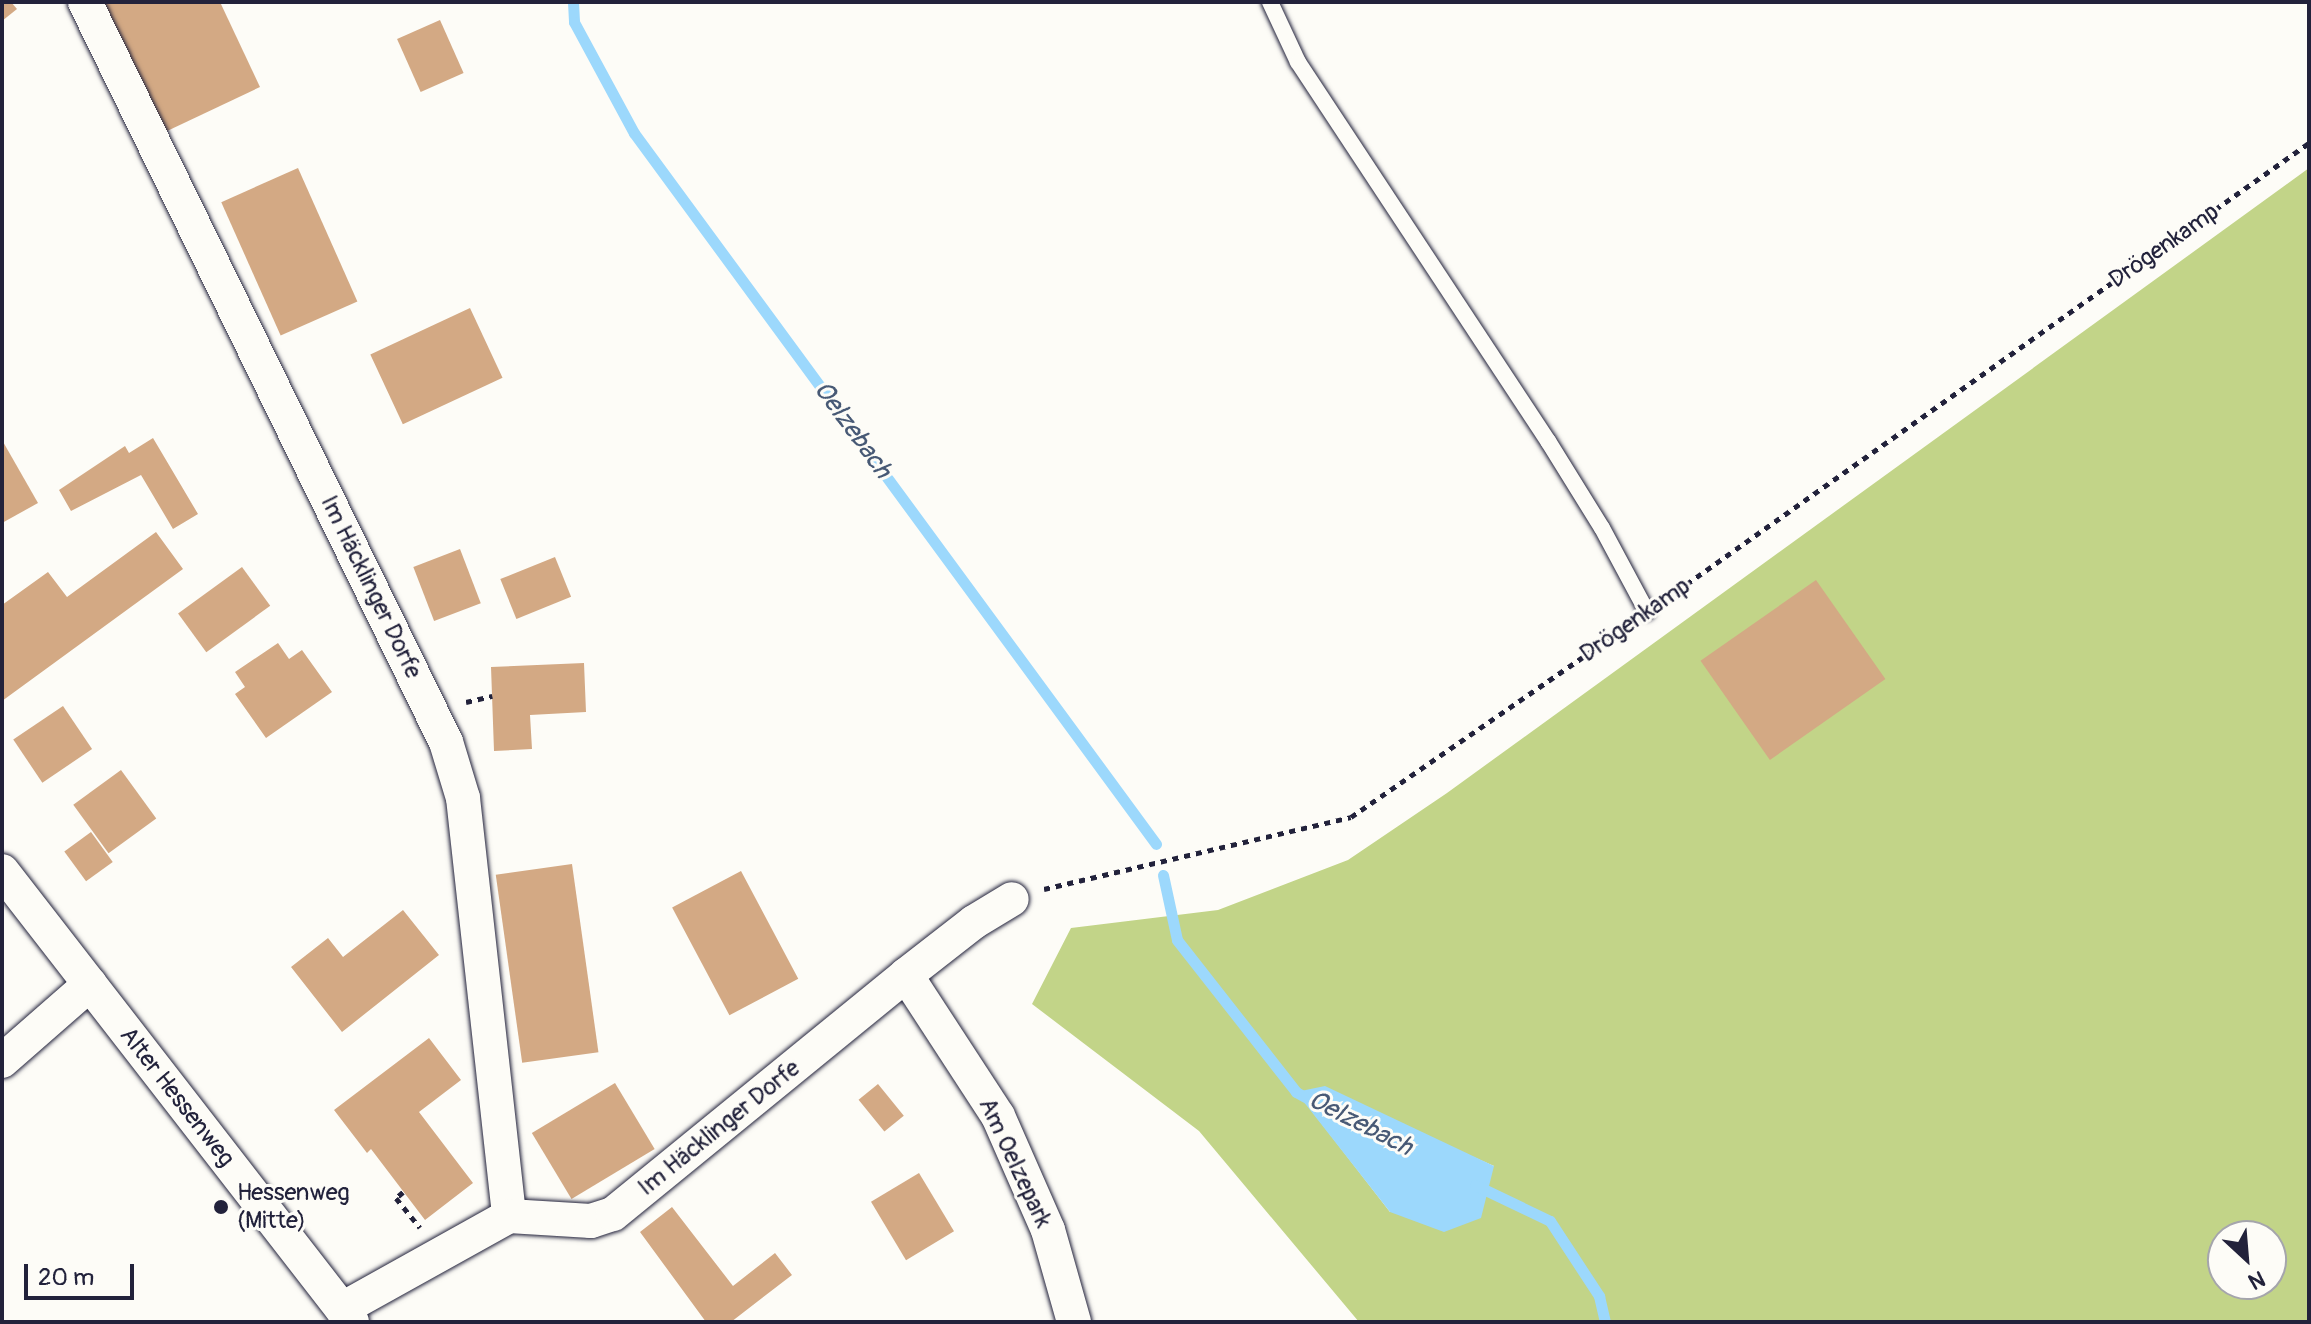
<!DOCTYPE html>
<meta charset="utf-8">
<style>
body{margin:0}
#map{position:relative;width:2311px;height:1324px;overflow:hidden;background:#fdfcf7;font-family:Pangolin,sans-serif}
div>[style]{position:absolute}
.green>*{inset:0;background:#c2d488}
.water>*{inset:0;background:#9cd8fc}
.stream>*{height:11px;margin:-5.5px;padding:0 5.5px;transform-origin:5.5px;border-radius:5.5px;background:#9cd8fc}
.building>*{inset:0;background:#d3a984;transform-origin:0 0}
.path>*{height:5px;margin-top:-2.5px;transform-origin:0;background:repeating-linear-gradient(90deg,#22223b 0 6px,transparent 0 12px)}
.roads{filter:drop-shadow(0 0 2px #22223b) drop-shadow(0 0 2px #22223b)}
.lane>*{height:16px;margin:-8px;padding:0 8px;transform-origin:8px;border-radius:8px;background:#fdfcf7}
.street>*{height:34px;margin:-17px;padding:0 17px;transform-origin:17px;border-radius:17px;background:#fdfcf7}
.dots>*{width:22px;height:22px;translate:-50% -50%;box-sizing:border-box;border:4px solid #fdfcf7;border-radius:50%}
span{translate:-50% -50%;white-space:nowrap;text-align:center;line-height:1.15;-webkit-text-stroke:6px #fdfcf7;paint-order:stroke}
.street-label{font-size:24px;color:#22223b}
.poi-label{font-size:24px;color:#22223b}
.left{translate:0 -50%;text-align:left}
.water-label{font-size:26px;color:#475975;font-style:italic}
.frame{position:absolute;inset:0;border:4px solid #22223b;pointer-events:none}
.north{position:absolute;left:2207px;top:1220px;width:80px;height:80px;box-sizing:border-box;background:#fdfcf7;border:2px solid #a5a5ac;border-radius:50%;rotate:154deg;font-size:22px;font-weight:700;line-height:32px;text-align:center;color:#22223b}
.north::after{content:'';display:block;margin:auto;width:28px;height:36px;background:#22223b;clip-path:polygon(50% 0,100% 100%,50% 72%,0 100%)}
.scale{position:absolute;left:24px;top:1264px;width:110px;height:36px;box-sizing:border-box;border:4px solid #22223b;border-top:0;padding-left:10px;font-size:24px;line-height:28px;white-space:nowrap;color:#22223b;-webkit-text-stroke:6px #fdfcf7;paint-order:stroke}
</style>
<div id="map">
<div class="green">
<div style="clip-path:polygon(evenodd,2309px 168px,2309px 1322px,1359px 1322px,1199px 1131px,1032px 1004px,1071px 928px,1218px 910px,1348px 860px,1447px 793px,2309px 168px,1297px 1092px,1414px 1131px,1494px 1166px,1390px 1212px,1297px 1092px,2309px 168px,2223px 1236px,2271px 1236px,2271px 1284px,2223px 1284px,2223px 1236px)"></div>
</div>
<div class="water">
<div style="clip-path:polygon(1325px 1086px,1494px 1166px,1481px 1218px,1444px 1232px,1390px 1212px,1296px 1092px)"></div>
</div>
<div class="stream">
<div style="left:573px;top:2px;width:20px;rotate:87deg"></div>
<div style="left:574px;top:22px;width:126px;rotate:61.6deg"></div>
<div style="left:634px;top:133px;width:882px;rotate:53.71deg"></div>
<div style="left:1163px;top:875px;width:66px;rotate:77.8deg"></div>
<div style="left:1177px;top:940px;width:193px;rotate:51.9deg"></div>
<div style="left:1296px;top:1092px;width:13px;rotate:29deg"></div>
<div style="left:1475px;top:1185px;width:83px;rotate:25.6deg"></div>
<div style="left:1550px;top:1221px;width:90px;rotate:56.8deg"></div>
<div style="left:1599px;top:1296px;width:27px;rotate:77deg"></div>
</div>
<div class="building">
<div style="clip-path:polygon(2px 2px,11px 2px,17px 9px,2px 21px)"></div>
<div style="clip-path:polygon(104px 2px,220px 2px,260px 87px,165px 132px)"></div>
<div style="left:440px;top:20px;width:58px;height:47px;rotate:66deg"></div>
<div style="left:298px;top:168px;width:146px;height:84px;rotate:66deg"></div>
<div style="left:470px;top:308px;width:77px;height:110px;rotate:65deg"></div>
<div style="clip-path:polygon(153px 438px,198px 514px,173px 529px,141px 475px,71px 511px,59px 490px,125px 446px,129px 453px)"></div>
<div style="clip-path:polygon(2px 440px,38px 503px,2px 523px)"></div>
<div style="clip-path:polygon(156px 532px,183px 569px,2px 701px,2px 605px,48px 572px,67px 597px)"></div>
<div style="left:460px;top:549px;width:58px;height:50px;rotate:69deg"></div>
<div style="left:555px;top:557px;width:43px;height:59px;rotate:68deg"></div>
<div style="left:242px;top:567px;width:48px;height:79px;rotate:54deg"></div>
<div style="left:1816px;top:580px;width:121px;height:141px;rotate:55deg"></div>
<div style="clip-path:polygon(278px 643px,289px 659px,302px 650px,332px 692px,266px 738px,235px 694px,245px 687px,235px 672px)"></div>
<div style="clip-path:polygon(584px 663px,586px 712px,530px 715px,532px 749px,494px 751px,491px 667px)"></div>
<div style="left:63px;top:706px;width:52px;height:60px;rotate:56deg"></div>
<div style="left:121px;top:770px;width:60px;height:59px;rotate:54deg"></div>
<div style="left:91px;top:832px;width:37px;height:33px;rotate:54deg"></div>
<div style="left:572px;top:864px;width:190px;height:77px;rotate:82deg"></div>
<div style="left:741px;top:871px;width:122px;height:78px;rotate:62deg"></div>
<div style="clip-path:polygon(403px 910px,439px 955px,342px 1032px,291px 967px,328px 938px,343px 957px)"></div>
<div style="clip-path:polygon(429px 1038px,461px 1080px,419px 1112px,473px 1183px,425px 1220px,371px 1149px,367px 1153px,334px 1110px)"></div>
<div style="left:615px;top:1083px;width:77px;height:97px;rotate:59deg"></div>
<div style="left:878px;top:1084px;width:41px;height:25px;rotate:51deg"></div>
<div style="left:919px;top:1173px;width:68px;height:56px;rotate:59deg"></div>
<div style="clip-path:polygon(672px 1207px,733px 1286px,775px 1253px,792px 1275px,731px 1322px,706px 1322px,640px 1232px)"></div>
</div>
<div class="path">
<div style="left:1667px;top:598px;width:787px;rotate:-35.33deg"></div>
<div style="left:466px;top:702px;width:27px;rotate:-13deg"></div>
<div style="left:1044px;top:889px;width:315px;rotate:-13.2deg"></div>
<div style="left:1351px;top:817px;width:334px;rotate:-34.6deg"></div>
<div style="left:403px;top:1192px;width:9px;rotate:139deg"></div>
<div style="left:396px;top:1198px;width:38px;rotate:51deg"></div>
</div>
<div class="roads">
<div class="lane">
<div style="left:1270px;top:2px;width:66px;rotate:65deg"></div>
<div style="left:1298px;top:62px;width:454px;rotate:56.6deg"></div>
<div style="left:1548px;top:441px;width:102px;rotate:58.2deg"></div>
<div style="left:1602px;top:528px;width:95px;rotate:61.8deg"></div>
</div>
<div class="street">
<div style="left:85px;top:2px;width:823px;rotate:64deg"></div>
<div style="left:446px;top:742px;width:59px;rotate:73.1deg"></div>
<div style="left:463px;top:798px;width:421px;rotate:83.7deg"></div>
<div style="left:2px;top:871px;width:571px;rotate:52.19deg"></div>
<div style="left:906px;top:975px;width:168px;rotate:56.9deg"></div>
<div style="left:998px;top:1116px;width:124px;rotate:66.3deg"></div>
<div style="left:1048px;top:1230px;width:96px;rotate:74.2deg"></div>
<div style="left:2px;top:1061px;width:117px;rotate:-41.2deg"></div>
<div style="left:342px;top:1309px;width:191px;rotate:-29.1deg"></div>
<div style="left:509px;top:1216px;width:82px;rotate:3.5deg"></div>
<div style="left:591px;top:1221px;width:23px;rotate:-18deg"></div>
<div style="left:613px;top:1214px;width:378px;rotate:-39.2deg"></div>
<div style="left:906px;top:975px;width:86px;rotate:-37.9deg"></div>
<div style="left:974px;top:922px;width:44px;rotate:-31.2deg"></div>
</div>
</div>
<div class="dots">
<div style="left:221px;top:1207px;background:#22223b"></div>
</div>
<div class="street-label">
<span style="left:2164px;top:246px;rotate:-35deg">Drögenkamp</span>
<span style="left:371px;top:587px;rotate:64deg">Im Häcklinger Dorfe</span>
<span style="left:1635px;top:620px;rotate:-35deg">Drögenkamp</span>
<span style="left:177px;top:1097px;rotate:52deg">Alter Hessenweg</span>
<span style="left:719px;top:1128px;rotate:-39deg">Im Häcklinger Dorfe</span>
<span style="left:1015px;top:1163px;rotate:65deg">Am Oelzepark</span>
</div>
<div class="poi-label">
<span class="left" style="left:237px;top:1207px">Hessenweg<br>(Mitte)</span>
</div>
<div class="water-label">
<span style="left:852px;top:430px;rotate:54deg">Oelzebach</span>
<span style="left:1360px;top:1124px;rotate:27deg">Oelzebach</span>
</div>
<div class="frame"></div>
<div class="north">N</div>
<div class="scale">20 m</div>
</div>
